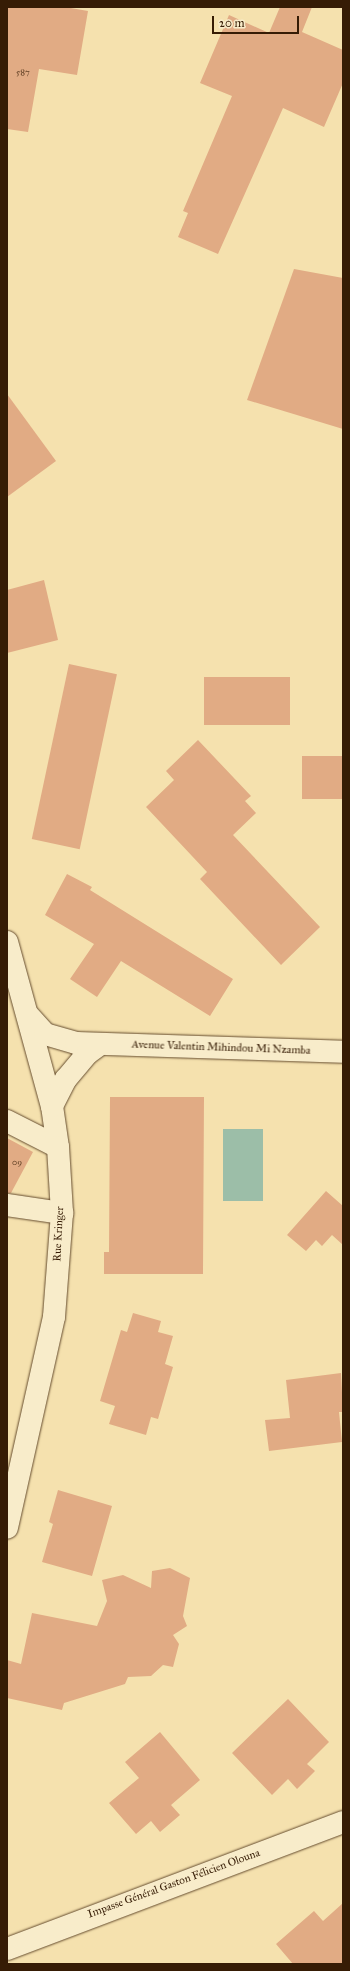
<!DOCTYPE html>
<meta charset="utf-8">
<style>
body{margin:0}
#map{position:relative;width:350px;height:1971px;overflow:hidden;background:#f5e1ae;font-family:"IM FELL Great Primer",serif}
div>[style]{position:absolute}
.water>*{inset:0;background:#9cbea8;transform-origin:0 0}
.building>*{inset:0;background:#e1ab84;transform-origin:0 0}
.roads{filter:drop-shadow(0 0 1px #664d2f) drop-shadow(0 0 1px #664d2f)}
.minor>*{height:22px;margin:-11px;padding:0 11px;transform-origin:11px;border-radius:11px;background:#f8ecca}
.tertiary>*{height:22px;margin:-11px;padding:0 11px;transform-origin:11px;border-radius:11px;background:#f8ecca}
span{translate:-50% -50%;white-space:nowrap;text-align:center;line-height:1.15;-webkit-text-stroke:3.5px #f8ecca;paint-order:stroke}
.number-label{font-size:9px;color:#614025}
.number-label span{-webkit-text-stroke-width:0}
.street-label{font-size:11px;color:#361c05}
.frame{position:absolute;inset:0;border:8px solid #361c05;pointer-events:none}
.scale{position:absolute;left:212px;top:16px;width:87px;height:18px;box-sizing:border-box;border:2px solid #361c05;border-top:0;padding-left:5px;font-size:12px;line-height:14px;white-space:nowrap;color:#361c05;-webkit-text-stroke:3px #f8ecca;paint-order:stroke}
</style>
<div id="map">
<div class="water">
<div style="left:223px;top:1129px;width:40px;height:72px"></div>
</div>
<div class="building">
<div style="clip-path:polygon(7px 7px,65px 7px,88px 11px,77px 75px,39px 69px,28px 132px,7px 129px)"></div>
<div style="clip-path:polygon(280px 7px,312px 7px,302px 32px,343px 50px,343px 83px,324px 127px,283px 108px,218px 254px,178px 237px,188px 213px,183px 211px,232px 96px,200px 83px,229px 15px,269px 33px)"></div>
<div style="clip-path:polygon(294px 269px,343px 278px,343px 429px,247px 400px)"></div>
<div style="clip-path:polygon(7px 394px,56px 461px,7px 497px)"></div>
<div style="clip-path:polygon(44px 580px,58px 640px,7px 653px,7px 590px)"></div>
<div style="left:69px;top:664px;width:49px;height:179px;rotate:12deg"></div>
<div style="left:290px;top:677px;width:48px;height:86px;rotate:90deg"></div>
<div style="clip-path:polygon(198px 740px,251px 796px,245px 801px,256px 813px,233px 835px,320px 927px,281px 965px,200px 879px,207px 872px,146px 807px,174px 780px,166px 771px)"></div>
<div style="left:302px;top:756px;width:41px;height:43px"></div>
<div style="clip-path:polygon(67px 874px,92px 887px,90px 890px,233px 979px,210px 1016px,121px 961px,97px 997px,70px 979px,94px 944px,45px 915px)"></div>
<div style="clip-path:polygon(110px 1097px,204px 1097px,203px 1274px,104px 1274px,104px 1252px,109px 1252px)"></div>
<div style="clip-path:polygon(7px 1138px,33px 1152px,11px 1193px,7px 1193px)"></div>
<div style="clip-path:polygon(326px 1191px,343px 1206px,343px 1245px,332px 1235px,322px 1246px,316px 1240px,306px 1251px,287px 1235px)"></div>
<div style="clip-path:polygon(133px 1313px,161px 1321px,158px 1332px,173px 1336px,165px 1364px,173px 1367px,158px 1419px,151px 1417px,146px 1435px,109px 1424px,115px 1406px,100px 1401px,121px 1330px,127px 1332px)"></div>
<div style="clip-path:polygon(341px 1373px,343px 1412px,339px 1412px,342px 1442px,269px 1451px,265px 1420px,290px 1418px,286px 1380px)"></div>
<div style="clip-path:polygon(58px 1490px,112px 1506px,92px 1576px,42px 1562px,53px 1524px,49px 1522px)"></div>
<div style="clip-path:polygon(170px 1568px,190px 1578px,183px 1616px,187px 1626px,173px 1635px,179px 1644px,173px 1667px,163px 1665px,151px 1676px,128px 1677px,125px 1684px,64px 1703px,62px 1710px,7px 1698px,7px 1660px,21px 1664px,32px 1613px,97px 1626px,107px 1601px,102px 1580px,123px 1575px,151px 1588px,152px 1571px)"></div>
<div style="clip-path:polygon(288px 1699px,329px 1742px,307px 1764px,315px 1771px,297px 1789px,288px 1779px,272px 1795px,232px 1753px)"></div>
<div style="clip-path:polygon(160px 1732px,200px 1780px,171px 1805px,180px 1815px,160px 1832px,151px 1821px,136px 1834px,109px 1803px,139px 1778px,125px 1762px)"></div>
<div style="clip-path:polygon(343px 1903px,343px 1964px,293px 1964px,276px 1944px,314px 1911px,323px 1921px)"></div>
</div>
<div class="roads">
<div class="minor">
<div style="left:7px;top:1121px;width:57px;rotate:27deg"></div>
<div style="left:7px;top:1205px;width:56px;rotate:8.3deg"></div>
<div style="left:7px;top:1949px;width:359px;rotate:-20.7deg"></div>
</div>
<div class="tertiary">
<div style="left:7px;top:942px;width:170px;rotate:74.7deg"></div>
<div style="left:52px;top:1106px;width:41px;rotate:81.7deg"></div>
<div style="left:58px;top:1147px;width:66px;rotate:86.5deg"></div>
<div style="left:62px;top:1213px;width:104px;rotate:94.4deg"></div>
<div style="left:54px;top:1317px;width:216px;rotate:102.6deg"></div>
<div style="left:29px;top:1016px;width:24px;rotate:48deg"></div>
<div style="left:45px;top:1034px;width:32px;rotate:16deg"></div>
<div style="left:76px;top:1043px;width:267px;rotate:1.9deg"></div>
<div style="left:52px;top:1106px;width:30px;rotate:-63deg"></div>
<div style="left:66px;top:1079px;width:34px;rotate:-50deg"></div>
<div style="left:88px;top:1053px;width:14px;rotate:-36deg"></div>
</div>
</div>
<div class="number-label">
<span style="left:23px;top:72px">587</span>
<span style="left:17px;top:1162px">09</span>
</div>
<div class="street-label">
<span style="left:221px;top:1048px;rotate:2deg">Avenue Valentin Mihindou Mi Nzamba</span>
<span style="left:59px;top:1234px;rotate:-87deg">Rue Kringer</span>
<span style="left:174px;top:1884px;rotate:-20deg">Impasse Général Gaston Félicien Olouna</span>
</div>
<div class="frame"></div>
<div class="scale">20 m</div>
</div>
